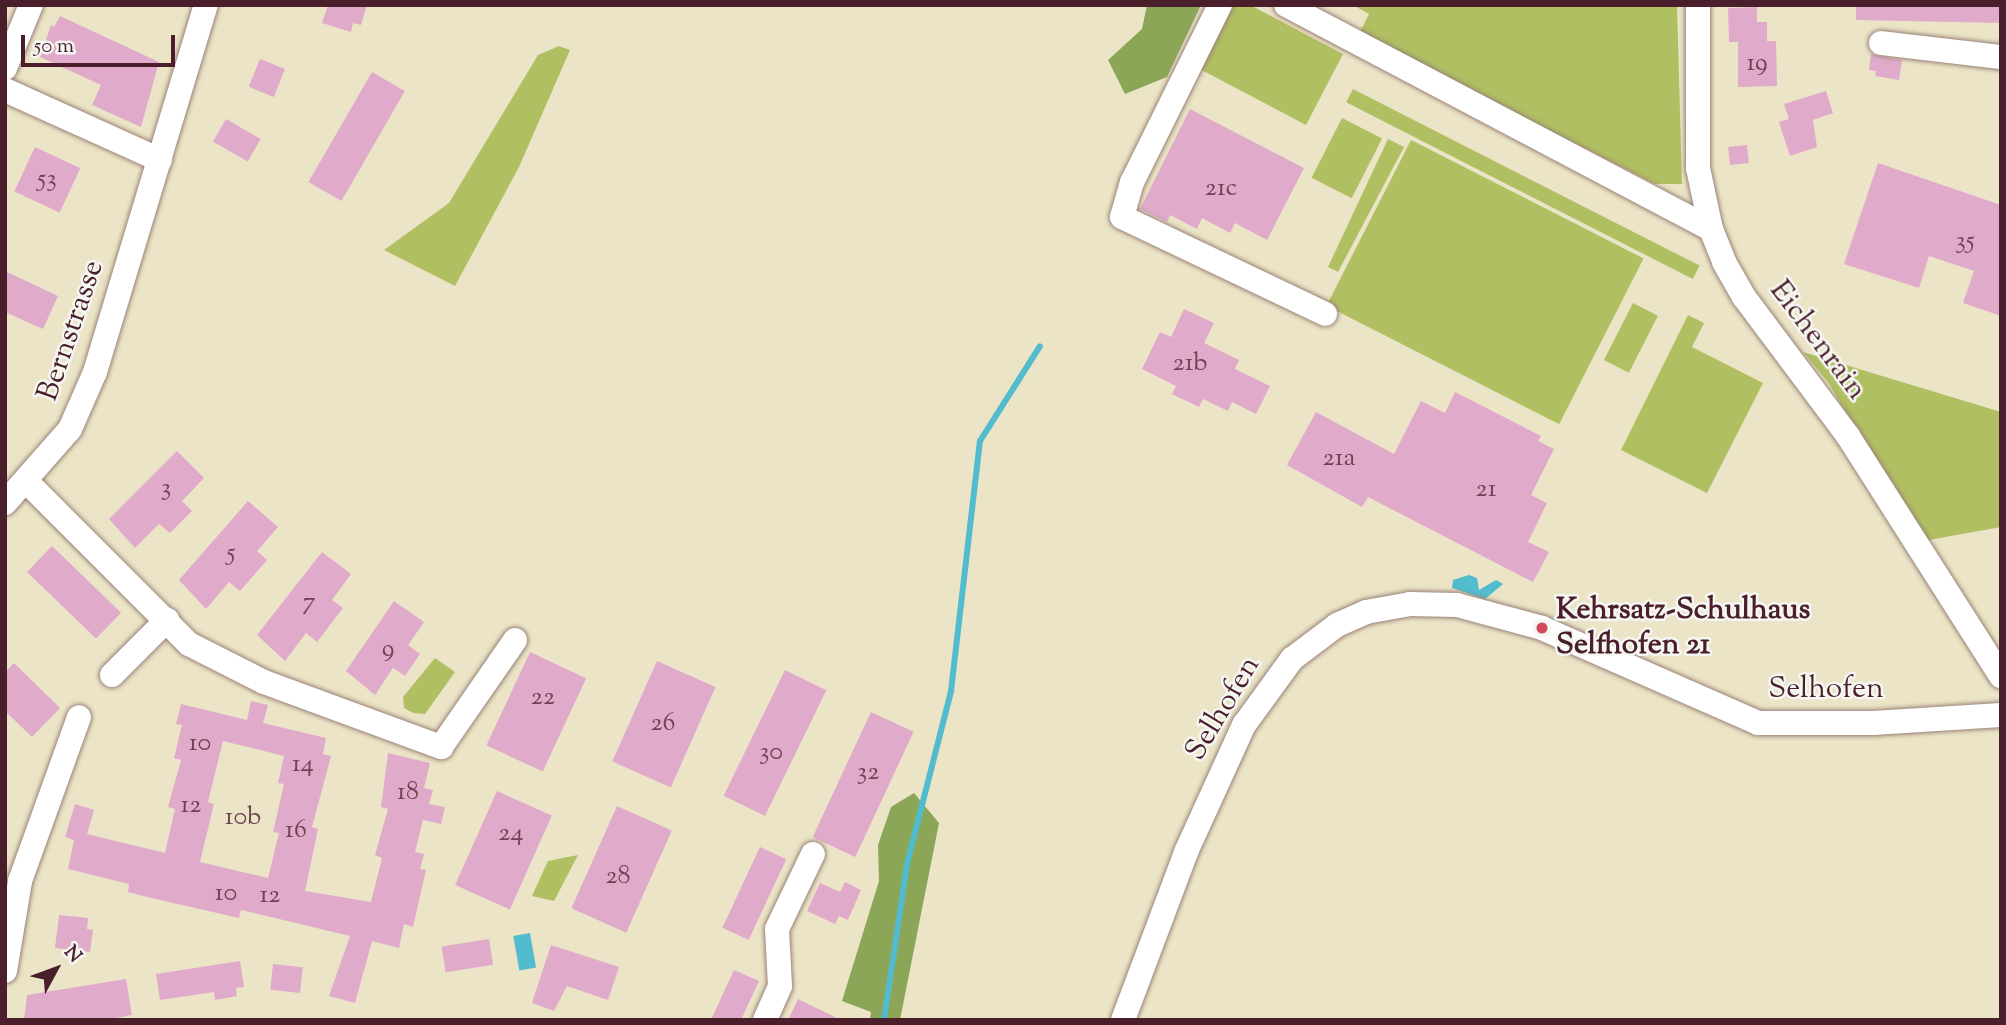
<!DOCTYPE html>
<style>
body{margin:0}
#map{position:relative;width:2006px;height:1025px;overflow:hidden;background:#ebe4c6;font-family:"Sorts Mill Goudy",serif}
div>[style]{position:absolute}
.green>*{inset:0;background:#b0bf62;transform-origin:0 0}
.forest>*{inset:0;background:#8ca658}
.water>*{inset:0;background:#52bcce;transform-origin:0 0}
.stream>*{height:6px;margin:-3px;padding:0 3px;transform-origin:3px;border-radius:3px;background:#52bcce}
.building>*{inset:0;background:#e0abcb;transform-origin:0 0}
.roads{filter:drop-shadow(0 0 2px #9a8278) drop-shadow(0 0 2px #9a8278)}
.minor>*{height:24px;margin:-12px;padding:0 12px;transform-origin:12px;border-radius:12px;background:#fff}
.dots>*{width:19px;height:19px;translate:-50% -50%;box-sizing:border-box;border:4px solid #f6f6f2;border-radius:50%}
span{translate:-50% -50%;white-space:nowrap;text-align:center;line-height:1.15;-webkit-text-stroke:5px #f6f6f2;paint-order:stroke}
.number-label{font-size:26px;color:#704253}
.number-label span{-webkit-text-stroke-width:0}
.street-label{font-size:30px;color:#4a1f2b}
.poi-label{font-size:30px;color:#4a1f2b;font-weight:700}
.left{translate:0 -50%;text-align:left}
.frame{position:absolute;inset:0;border:7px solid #4a1f2b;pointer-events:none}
.north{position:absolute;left:21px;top:934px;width:70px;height:70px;-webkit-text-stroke:5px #f6f6f2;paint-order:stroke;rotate:49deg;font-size:19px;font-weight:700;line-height:28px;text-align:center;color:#4a1f2b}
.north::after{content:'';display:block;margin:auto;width:24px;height:32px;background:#4a1f2b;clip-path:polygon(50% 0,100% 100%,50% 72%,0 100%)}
.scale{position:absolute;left:21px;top:35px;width:154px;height:32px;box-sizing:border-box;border:4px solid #4a1f2b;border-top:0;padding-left:9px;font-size:21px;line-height:24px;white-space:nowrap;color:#4a1f2b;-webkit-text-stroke:5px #f6f6f2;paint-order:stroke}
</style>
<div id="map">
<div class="green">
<div style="clip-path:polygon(1231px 5px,1250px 5px,1343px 54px,1306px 125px,1198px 68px)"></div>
<div style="clip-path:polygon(1353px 5px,1677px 5px,1682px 184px,1655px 184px,1359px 34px,1369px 14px)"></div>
<div style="clip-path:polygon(559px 46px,570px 50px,519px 167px,455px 286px,384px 250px,449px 203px,538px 55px)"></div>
<div style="left:1353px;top:89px;width:389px;height:15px;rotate:27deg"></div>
<div style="left:1342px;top:118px;width:45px;height:67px;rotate:27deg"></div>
<div style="clip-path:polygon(1388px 139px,1404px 147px,1338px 272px,1328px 267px)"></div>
<div style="left:1411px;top:140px;width:261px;height:186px;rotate:27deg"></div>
<div style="left:1633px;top:303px;width:28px;height:64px;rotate:27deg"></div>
<div style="clip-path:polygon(1688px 315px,1704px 323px,1692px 347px,1763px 383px,1707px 493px,1621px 450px)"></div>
<div style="clip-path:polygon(1803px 352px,2001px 412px,2001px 527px,1923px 541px,1828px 382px)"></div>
<div style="clip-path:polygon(435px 658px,455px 672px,425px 714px,413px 713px,404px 708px,403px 697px)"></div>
<div style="clip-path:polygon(578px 855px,554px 901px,532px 896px,548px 861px)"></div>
</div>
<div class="forest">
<div style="clip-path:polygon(1147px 5px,1201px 5px,1167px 77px,1125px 94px,1108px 60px,1142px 29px)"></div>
<div style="clip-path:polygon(914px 793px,939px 823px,900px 1020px,870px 1020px,871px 1012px,842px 1001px,879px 881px,878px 845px,891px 807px)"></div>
</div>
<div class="water">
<div style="clip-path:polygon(1469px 575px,1477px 578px,1479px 590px,1496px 580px,1503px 584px,1485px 599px,1452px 588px,1453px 580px)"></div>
<div style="left:530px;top:933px;width:35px;height:17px;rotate:80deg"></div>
</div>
<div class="stream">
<div style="left:884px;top:1020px;width:158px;rotate:-81.6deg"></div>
<div style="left:907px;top:864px;width:179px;rotate:-75.7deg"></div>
<div style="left:951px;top:691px;width:252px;rotate:-83.4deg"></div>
<div style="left:980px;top:441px;width:112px;rotate:-57.7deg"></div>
</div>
<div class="building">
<div style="clip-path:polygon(328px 5px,367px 5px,361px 25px,353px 23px,351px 32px,322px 23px)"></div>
<div style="clip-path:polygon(1856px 5px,2001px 5px,2001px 23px,1856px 20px)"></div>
<div style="clip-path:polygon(1757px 7px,1757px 22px,1767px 22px,1767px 41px,1776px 41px,1777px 86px,1738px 87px,1738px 42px,1729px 42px,1728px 8px)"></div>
<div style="clip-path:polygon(60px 16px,159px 62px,141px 127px,92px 105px,101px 85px,40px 57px,51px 25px,54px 27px)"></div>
<div style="clip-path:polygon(1871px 54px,1902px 60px,1899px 80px,1875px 76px,1876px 71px,1869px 70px)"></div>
<div style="left:260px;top:59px;width:27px;height:30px;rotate:22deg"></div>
<div style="left:372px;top:72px;width:38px;height:127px;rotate:30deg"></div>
<div style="clip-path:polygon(1826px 91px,1833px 113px,1813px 120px,1817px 147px,1790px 156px,1779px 122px,1789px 119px,1784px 104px)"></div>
<div style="clip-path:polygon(1190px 109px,1304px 168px,1267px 240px,1235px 223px,1230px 233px,1202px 218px,1197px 229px,1170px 215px,1167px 222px,1140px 209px)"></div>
<div style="left:226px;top:119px;width:40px;height:26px;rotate:30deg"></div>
<div style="left:1747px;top:145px;width:18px;height:19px;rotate:84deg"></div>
<div style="left:35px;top:147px;width:50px;height:49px;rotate:25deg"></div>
<div style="clip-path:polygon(1878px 163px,2001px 205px,2001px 316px,1963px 303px,1974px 271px,1929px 256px,1919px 288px,1844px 264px)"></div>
<div style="clip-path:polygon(5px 271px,58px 296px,43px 329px,5px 312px)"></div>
<div style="clip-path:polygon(1184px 309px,1214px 323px,1204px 343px,1239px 360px,1235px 369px,1270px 386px,1256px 414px,1232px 402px,1228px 411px,1203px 399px,1199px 407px,1172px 394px,1176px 386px,1142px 369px,1160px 332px,1171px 337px)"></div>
<div style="clip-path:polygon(1455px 392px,1541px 436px,1538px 441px,1554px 449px,1531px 495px,1547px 503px,1528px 542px,1549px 552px,1533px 582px,1368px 497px,1362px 507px,1287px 465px,1316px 412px,1394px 454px,1421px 401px,1445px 413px)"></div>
<div style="clip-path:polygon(177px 451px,204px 478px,182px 501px,192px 511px,170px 533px,159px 524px,135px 548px,109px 519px)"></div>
<div style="clip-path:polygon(248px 501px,278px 527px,257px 551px,267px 560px,240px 591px,229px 582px,206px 609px,179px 580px)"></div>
<div style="left:52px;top:546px;width:96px;height:36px;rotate:44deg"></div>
<div style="clip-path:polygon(322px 552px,351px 574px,332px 600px,343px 608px,317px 642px,306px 633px,285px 661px,257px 635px)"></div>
<div style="clip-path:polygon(394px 601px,424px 622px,408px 645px,420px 654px,405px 676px,393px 668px,375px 695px,346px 671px)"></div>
<div style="left:530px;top:652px;width:62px;height:103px;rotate:25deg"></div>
<div style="left:657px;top:661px;width:64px;height:110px;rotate:24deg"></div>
<div style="clip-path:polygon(14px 663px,60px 708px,32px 737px,5px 711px,5px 672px)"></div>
<div style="left:785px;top:670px;width:46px;height:140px;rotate:26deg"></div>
<div style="clip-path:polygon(evenodd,251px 701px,268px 705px,263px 723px,326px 738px,323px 754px,331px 756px,312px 827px,318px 829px,305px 891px,371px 902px,382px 858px,375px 855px,388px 809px,381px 807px,388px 753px,430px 763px,424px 788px,433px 790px,429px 804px,445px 807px,441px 824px,423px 820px,415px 852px,424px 854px,420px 869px,426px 870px,413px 927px,404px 924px,399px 948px,372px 941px,355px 1003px,329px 996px,350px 936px,241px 910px,239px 918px,147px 897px,128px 892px,129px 884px,68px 869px,74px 840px,65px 837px,75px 804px,94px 810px,87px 834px,165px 853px,175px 809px,168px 807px,181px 760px,174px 758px,182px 725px,176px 724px,181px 704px,247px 720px,251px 701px,223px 741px,284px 756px,278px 783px,284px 784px,273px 832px,279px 833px,268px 878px,200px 862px,214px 804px,208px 802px,223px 741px)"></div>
<div style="left:871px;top:712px;width:47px;height:138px;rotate:25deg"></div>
<div style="left:497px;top:791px;width:60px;height:103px;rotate:24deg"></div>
<div style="left:617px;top:806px;width:60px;height:112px;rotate:24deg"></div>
<div style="left:760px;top:847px;width:29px;height:89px;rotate:25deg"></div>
<div style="clip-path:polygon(845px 882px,861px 890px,848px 920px,839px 916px,835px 924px,807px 911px,820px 883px,840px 892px)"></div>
<div style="clip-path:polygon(59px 915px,88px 918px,87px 929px,93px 930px,90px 952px,55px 948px)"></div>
<div style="left:489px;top:939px;width:26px;height:48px;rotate:81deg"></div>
<div style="clip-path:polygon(551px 945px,619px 967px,608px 1000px,567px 986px,554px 1011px,532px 1003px)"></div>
<div style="clip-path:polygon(240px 961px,244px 987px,236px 988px,237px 996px,215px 1000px,214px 992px,160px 1000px,156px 974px)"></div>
<div style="left:273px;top:964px;width:30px;height:26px;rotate:6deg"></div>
<div style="clip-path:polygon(734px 970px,759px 981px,741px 1020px,711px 1020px)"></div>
<div style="clip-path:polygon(126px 979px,132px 1015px,106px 1020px,24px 1020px,27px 995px)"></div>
<div style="clip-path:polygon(798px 999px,841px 1020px,788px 1020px)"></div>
</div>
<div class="roads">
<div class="minor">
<div style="left:1220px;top:5px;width:198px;rotate:116.4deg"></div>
<div style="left:1132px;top:182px;width:36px;rotate:106deg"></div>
<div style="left:1122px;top:217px;width:225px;rotate:25.5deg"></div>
<div style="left:1286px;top:5px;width:480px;rotate:27.8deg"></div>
<div style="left:1698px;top:5px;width:163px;rotate:90deg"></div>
<div style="left:1698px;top:168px;width:62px;rotate:78deg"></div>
<div style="left:1711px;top:229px;width:35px;rotate:68deg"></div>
<div style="left:1724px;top:262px;width:40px;rotate:60.3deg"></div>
<div style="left:1744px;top:297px;width:174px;rotate:53.2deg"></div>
<div style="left:1848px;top:436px;width:285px;rotate:57.5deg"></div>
<div style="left:1881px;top:43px;width:121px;rotate:6.7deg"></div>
<div style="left:5px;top:68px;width:68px;rotate:-67.6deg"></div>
<div style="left:5px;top:90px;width:170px;rotate:24.3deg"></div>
<div style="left:27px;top:482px;width:229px;rotate:45deg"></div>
<div style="left:189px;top:644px;width:84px;rotate:26.9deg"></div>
<div style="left:264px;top:682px;width:189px;rotate:20.2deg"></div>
<div style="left:441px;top:747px;width:130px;rotate:-55.3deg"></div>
<div style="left:5px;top:503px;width:98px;rotate:-48.7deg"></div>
<div style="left:70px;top:429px;width:62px;rotate:-66.3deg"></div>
<div style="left:95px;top:372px;width:383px;rotate:-73.2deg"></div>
<div style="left:112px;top:675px;width:78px;rotate:-45deg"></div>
<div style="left:5px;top:971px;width:91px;rotate:-80.5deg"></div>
<div style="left:20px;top:881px;width:174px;rotate:-70.2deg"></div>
<div style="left:765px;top:1020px;width:37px;rotate:-66deg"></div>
<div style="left:780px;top:986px;width:57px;rotate:-93deg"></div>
<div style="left:777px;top:929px;width:83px;rotate:-64.4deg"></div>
<div style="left:1123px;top:1020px;width:179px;rotate:-69.4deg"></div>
<div style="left:1186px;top:852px;width:140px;rotate:-65.5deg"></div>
<div style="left:1244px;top:725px;width:82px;rotate:-54deg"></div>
<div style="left:1292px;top:659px;width:56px;rotate:-37.1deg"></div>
<div style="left:1337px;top:625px;width:32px;rotate:-24deg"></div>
<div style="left:1366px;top:612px;width:45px;rotate:-10.3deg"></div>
<div style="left:1410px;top:604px;width:47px;rotate:1.2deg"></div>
<div style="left:1457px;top:605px;width:88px;rotate:15.1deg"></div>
<div style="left:1542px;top:628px;width:236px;rotate:23.7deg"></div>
<div style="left:1758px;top:723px;width:115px"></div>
<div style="left:1873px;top:723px;width:128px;rotate:-3.6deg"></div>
</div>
</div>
<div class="dots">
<div style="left:1542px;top:628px;background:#d1495b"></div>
</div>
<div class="number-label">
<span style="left:1757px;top:64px">19</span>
<span style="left:47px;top:180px">53</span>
<span style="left:1221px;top:189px">21c</span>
<span style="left:1965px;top:242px">35</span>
<span style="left:1190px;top:364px">21b</span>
<span style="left:1339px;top:459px">21a</span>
<span style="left:166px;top:489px">3</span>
<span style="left:1486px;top:490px">21</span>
<span style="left:231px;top:554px">5</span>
<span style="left:309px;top:603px">7</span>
<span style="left:388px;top:650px">9</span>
<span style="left:543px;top:698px">22</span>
<span style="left:663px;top:724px">26</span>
<span style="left:200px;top:744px">10</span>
<span style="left:771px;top:753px">30</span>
<span style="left:303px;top:765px">14</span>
<span style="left:868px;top:773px">32</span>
<span style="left:408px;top:793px">18</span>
<span style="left:191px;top:806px">12</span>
<span style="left:243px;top:818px">10b</span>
<span style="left:296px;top:831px">16</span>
<span style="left:511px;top:834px">24</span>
<span style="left:618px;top:877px">28</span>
<span style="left:226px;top:894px">10</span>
<span style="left:270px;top:896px">12</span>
</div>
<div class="street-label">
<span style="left:72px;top:331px;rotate:-71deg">Bernstrasse</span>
<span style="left:1817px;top:341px;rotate:53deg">Eichenrain</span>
<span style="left:1826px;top:690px">Selhofen</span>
<span style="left:1224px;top:709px;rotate:-59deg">Selhofen</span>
</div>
<div class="poi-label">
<span class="left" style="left:1556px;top:628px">Kehrsatz-Schulhaus<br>Selfhofen 21</span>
</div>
<div class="frame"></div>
<div class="north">N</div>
<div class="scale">50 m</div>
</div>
